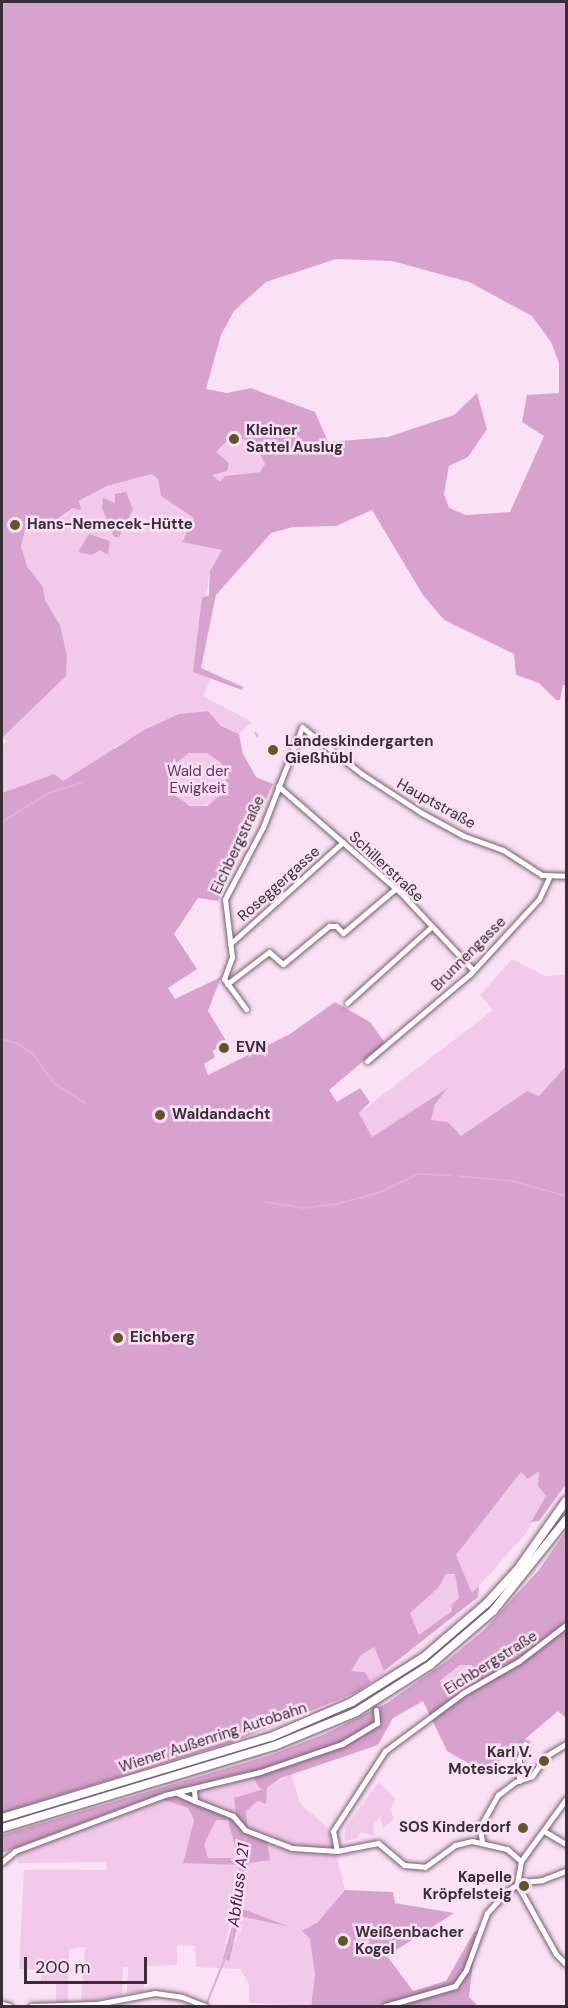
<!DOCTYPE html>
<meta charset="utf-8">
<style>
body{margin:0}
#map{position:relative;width:568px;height:2008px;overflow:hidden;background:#fbe1f5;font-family:"DM Sans",sans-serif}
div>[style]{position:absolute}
.green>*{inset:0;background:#f2c9ea}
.round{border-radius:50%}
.forest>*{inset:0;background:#d7a2cd}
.stream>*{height:1.5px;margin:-0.75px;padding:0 0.75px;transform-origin:0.75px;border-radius:0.75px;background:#e2add9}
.roads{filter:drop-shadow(0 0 2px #755e70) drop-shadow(0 0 2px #755e70)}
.minor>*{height:5px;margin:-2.5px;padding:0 2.5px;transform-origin:2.5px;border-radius:2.5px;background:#fff}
.highway>*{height:8px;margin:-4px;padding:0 4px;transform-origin:4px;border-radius:4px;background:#fff}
.dots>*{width:16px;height:16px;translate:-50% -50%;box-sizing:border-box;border:3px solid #fbe1f5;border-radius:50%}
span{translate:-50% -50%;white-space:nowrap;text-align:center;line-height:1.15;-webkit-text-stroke:5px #fbe1f5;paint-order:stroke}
.poi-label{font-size:15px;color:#382e36;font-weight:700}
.left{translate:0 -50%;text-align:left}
.right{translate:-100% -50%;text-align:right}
.park-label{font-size:15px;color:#6b2d63}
.street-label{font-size:15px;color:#382e36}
.water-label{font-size:16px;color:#4d0f46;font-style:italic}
.frame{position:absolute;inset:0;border:3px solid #382e36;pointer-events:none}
.scale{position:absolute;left:24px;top:1957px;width:123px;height:27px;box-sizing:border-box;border:3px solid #382e36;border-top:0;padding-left:8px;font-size:18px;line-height:21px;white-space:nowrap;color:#382e36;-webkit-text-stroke:4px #fbe1f5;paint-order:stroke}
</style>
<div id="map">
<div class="green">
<div style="clip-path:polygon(243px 439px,257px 448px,265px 464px,260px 472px,226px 476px,221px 483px,211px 475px,216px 452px,228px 440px)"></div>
<div style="clip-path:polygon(152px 474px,158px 479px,161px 496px,194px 518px,182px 542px,223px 549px,210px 571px,193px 671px,211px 679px,203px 696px,252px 722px,239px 734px,221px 726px,208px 711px,179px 714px,114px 747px,113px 753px,63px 781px,54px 774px,2px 793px,2px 747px,7px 741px,2px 738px,66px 676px,67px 655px,60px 625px,45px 600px,43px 587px,27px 566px,21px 547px,25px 529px,65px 516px,79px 502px,107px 486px)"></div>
<div class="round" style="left:171px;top:752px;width:54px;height:54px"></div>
<div style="clip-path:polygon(512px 959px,545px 976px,566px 975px,566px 1066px,539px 1097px,527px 1091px,461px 1136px,448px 1122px,430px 1120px,435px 1104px,447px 1090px,372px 1137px,359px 1113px,493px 1010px,480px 995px)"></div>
<div style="clip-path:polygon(521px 1471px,539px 1471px,538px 1486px,546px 1496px,526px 1533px,472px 1594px,456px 1555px)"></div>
<div style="clip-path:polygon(455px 1573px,459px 1598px,451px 1605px,452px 1611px,419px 1636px,410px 1613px,438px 1588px,446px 1574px)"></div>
<div style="clip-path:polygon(374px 1647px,385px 1674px,371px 1682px,365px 1672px,350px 1671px,361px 1655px)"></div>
<div style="clip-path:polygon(460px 1665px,472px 1665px,475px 1671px,450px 1694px,440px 1682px)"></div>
<div style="clip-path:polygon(250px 1771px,259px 1788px,267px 1788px,291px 1774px,300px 1803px,331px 1831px,345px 1890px,318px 1922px,303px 1931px,310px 1938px,315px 1975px,311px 2006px,249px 2003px,249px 1984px,240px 1969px,196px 1967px,195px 1946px,177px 1945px,177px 1965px,144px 1966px,144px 1991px,127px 1993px,128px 1967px,123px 1967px,122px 1994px,93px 2001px,81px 2001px,85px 1947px,69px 1949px,68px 2002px,56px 2002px,56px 1983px,41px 1982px,41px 1970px,19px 1969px,24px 1870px,106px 1870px,107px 1862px,18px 1863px,17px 1848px,161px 1799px,188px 1808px,194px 1821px,183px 1862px,241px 1865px,223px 1958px,237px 1939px,236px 1920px,240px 1916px,284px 1925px,240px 1909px,249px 1863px,244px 1818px,246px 1810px,258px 1801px,266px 1804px,267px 1789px,232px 1816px,176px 1795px)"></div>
<div style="clip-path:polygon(379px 1782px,396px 1799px,390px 1810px,394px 1818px,384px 1828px,380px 1816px,373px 1826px,375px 1836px,360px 1832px,358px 1838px,345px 1841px,345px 1828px)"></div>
<div style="clip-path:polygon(216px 1820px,228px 1820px,239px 1858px,208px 1858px,203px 1844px)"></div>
</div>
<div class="forest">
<div style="clip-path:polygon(evenodd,2px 2px,566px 2px,566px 685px,563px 685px,560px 700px,556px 700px,539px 683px,516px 675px,514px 654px,444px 620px,423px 595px,372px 510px,336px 526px,293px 527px,271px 533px,216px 595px,201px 668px,243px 687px,242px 690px,193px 672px,202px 598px,209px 595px,210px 571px,222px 550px,182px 542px,194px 518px,161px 496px,158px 479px,152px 474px,107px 486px,79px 501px,81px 510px,73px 508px,49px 525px,25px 530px,21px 547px,27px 566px,43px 587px,45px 600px,60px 625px,67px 655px,66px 676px,2px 738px,2px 2px,336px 259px,392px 261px,469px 282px,532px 316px,551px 342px,559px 363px,559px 393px,527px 395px,522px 422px,544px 436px,510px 512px,466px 515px,449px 508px,444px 494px,449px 466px,468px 457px,487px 429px,477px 393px,454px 415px,388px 437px,328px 442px,315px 412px,251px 388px,227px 393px,206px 389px,221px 335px,234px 311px,266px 282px,336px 259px,2px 2px,243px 439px,257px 448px,265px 464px,260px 472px,225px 476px,220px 482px,212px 475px,227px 471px,229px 463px,216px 452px,228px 440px,243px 439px)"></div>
<div style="clip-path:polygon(126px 492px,133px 510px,119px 537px,114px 537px,102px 508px,103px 498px,115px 503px,115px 494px)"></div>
<div style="clip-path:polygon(89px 534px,110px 541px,108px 555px,100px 550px,92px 555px,78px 552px)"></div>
<div style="clip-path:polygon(evenodd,208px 711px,221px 726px,239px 734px,243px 754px,256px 777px,273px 784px,218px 901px,198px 898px,174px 934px,197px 969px,168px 988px,175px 999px,221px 977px,208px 1011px,227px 1042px,213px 1051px,215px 1057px,204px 1064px,208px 1075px,290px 1034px,335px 1002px,370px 1022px,385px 1043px,329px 1090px,337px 1102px,360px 1088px,370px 1102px,359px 1113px,372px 1137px,448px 1088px,435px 1104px,431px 1120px,448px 1122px,461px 1136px,527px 1091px,539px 1096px,566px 1066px,566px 1484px,539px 1521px,531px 1522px,546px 1496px,538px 1486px,539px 1471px,528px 1479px,521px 1472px,456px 1555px,472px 1593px,479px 1586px,478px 1597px,384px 1671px,374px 1647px,361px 1655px,351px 1671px,365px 1672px,371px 1682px,355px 1693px,233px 1742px,2px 1813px,2px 793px,54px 774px,63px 781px,144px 730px,179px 714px,208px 711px,189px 753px,207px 753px,221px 763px,226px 779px,220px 795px,207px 806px,190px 806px,176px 796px,170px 779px,176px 763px,189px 753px,208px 711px,446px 1574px,455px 1574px,459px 1598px,451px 1605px,452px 1611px,419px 1635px,410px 1613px,438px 1588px,446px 1574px)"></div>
<div style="clip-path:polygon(evenodd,566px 1531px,566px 1718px,558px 1711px,485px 1773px,447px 1751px,423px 1701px,393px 1718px,378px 1745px,281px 1778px,267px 1788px,266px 1804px,258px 1801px,246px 1811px,248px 1830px,266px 1836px,270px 1860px,249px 1863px,240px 1908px,290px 1927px,240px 1916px,229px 1961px,223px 1958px,232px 1927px,232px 1900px,240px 1865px,183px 1863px,194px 1820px,188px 1808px,161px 1799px,176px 1795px,232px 1816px,236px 1814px,234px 1798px,264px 1789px,259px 1788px,250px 1771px,160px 1794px,2px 1853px,2px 1835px,271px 1755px,325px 1734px,387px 1703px,447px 1661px,484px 1630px,539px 1570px,566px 1531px,460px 1665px,472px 1665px,475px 1671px,450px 1694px,440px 1681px,460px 1665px,566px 1531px,216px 1820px,228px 1820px,238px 1858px,208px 1858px,204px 1844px,216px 1820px)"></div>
<div style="clip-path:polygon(345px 1890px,393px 1892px,395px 1903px,454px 1913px,387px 1956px,413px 1991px,446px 1981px,474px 1932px,481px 1929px,475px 1945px,469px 1997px,478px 2006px,308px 2006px,311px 2006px,315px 1975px,310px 1939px,302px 1931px,318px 1922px)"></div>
</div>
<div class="stream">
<div style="left:256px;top:733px;width:4px;rotate:63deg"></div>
<div style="left:2px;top:822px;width:55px;rotate:-31.7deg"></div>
<div style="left:49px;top:793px;width:34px;rotate:-17deg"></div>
<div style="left:2px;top:1039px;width:18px;rotate:16deg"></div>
<div style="left:19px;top:1044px;width:19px;rotate:36deg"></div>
<div style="left:34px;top:1055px;width:36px;rotate:54deg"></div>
<div style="left:55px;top:1084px;width:36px;rotate:32deg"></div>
<div style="left:459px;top:1176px;width:53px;rotate:5.4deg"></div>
<div style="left:512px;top:1181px;width:56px;rotate:15.5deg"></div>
<div style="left:266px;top:1202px;width:38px;rotate:9deg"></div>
<div style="left:304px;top:1208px;width:33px;rotate:-7deg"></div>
<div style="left:337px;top:1204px;width:46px;rotate:-15.3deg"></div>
<div style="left:381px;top:1192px;width:41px;rotate:-25.9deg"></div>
<div style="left:418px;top:1174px;width:32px;rotate:2deg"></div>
<div style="left:207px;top:2003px;width:65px;rotate:-68.2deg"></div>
<div style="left:231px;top:1943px;width:110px;rotate:-82.2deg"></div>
</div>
<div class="roads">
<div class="minor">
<div style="left:278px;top:786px;width:162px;rotate:41deg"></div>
<div style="left:400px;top:892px;width:107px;rotate:46.9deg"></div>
<div style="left:230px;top:944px;width:152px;rotate:-42.1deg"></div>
<div style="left:227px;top:984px;width:53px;rotate:-37.3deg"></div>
<div style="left:269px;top:952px;width:18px;rotate:41deg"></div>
<div style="left:283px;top:964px;width:60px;rotate:-39.6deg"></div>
<div style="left:329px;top:926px;width:7px"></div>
<div style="left:336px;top:926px;width:10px;rotate:45deg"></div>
<div style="left:343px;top:933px;width:70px;rotate:-40.3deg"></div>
<div style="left:347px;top:1003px;width:113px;rotate:-42.1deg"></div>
<div style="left:246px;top:1009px;width:37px;rotate:-126deg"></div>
<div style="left:224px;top:979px;width:23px;rotate:-70deg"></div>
<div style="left:232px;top:957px;width:58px;rotate:-96.9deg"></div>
<div style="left:225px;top:899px;width:81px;rotate:-62.2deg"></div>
<div style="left:263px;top:827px;width:107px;rotate:-68.7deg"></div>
<div style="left:302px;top:727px;width:76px;rotate:38.1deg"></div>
<div style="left:362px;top:774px;width:69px;rotate:33.2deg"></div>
<div style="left:420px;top:812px;width:50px;rotate:28.6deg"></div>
<div style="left:464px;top:836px;width:41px;rotate:19.7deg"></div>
<div style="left:503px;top:850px;width:46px;rotate:32.7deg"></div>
<div style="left:542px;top:875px;width:24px;rotate:2deg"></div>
<div style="left:367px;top:1061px;width:135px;rotate:-40.2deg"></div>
<div style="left:470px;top:974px;width:102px;rotate:-47.4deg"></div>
<div style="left:539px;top:899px;width:23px;rotate:-65deg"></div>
<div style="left:519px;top:1781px;width:22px;rotate:-90deg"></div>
<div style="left:519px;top:1759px;width:16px;rotate:-68deg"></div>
<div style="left:194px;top:1790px;width:11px;rotate:85deg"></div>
<div style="left:195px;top:1801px;width:41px;rotate:21.5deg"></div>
<div style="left:233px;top:1816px;width:18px;rotate:49deg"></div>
<div style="left:245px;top:1830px;width:50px;rotate:21deg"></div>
<div style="left:292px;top:1848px;width:45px;rotate:3.8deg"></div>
<div style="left:337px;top:1851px;width:42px;rotate:-11deg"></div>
<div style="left:378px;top:1843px;width:34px;rotate:40deg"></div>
<div style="left:404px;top:1865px;width:21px;rotate:5deg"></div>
<div style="left:425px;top:1867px;width:37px;rotate:-36deg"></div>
<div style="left:455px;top:1845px;width:17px;rotate:-13deg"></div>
<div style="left:472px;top:1841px;width:36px;rotate:13deg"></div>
<div style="left:507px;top:1849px;width:18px;rotate:41deg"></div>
<div style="left:177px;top:1793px;width:20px;rotate:24deg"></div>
<div style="left:544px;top:1831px;width:26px;rotate:31deg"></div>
<div style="left:482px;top:1842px;width:15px;rotate:-98deg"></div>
<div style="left:480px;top:1827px;width:37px;rotate:-61deg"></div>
<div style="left:498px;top:1795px;width:21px;rotate:-37deg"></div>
<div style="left:515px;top:1782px;width:18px;rotate:-19deg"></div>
<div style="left:532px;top:1776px;width:24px;rotate:-55deg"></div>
<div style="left:546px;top:1756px;width:23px;rotate:-31deg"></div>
<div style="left:337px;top:1851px;width:20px;rotate:-101deg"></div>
<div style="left:333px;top:1831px;width:95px;rotate:-57deg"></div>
<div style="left:385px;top:1751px;width:97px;rotate:-36.6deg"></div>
<div style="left:463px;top:1693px;width:64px;rotate:-29.7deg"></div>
<div style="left:519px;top:1661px;width:59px;rotate:-37.5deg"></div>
<div style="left:2px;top:1862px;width:17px;rotate:-40deg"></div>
<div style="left:15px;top:1851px;width:160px;rotate:-20.5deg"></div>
<div style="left:165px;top:1795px;width:98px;rotate:-13.6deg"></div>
<div style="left:260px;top:1772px;width:87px;rotate:-18.9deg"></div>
<div style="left:342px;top:1744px;width:41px;rotate:-31deg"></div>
<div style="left:377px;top:1723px;width:13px;rotate:-94deg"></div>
<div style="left:517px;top:1884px;width:23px;rotate:-80deg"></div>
<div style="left:521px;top:1861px;width:77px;rotate:-54deg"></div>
<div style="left:517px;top:1884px;width:80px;rotate:60.9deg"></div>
<div style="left:556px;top:1954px;width:14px;rotate:45deg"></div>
<div style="left:2px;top:2004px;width:8px;rotate:14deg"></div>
<div style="left:31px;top:2006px;width:66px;rotate:-1.7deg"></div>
<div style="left:97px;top:2004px;width:59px;rotate:-10.7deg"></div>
<div style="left:155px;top:1993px;width:27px;rotate:8deg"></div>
<div style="left:182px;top:1997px;width:25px;rotate:21deg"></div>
<div style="left:385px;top:2006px;width:73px;rotate:-15.9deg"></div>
<div style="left:455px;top:1986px;width:19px;rotate:-55deg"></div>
<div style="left:466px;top:1970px;width:61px;rotate:-69.8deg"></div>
<div style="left:487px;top:1913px;width:28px;rotate:-48deg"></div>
<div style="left:506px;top:1892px;width:18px;rotate:-34deg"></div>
<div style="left:521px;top:1882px;width:21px;rotate:-5deg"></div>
<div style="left:542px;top:1880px;width:26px;rotate:-21deg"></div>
</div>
<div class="highway">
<div style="left:2px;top:1818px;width:281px;rotate:-16.8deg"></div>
<div style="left:271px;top:1737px;width:88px;rotate:-23.4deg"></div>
<div style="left:352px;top:1702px;width:85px;rotate:-32deg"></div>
<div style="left:424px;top:1657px;width:83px;rotate:-40.6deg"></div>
<div style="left:487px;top:1603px;width:46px;rotate:-47.6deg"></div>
<div style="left:518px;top:1569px;width:83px;rotate:-54.8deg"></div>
<div style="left:2px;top:1828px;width:284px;rotate:-16.8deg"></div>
<div style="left:274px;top:1746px;width:89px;rotate:-22.5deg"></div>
<div style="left:356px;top:1712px;width:88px;rotate:-32.4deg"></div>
<div style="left:430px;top:1665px;width:83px;rotate:-40.6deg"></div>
<div style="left:493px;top:1611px;width:117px;rotate:-51.3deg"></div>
</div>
</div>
<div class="dots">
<div style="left:234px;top:439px;background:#5f5724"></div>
<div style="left:15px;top:525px;background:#5f5724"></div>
<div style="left:273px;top:750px;background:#5f5724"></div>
<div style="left:224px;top:1048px;background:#5f5724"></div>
<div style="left:160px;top:1115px;background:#5f5724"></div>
<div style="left:118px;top:1338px;background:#5f5724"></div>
<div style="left:544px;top:1761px;background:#5f5724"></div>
<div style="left:523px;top:1828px;background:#5f5724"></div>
<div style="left:524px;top:1886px;background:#5f5724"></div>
<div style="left:343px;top:1941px;background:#5f5724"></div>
</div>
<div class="poi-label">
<span class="left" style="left:246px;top:439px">Kleiner<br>Sattel Auslug</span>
<span class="left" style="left:27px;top:525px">Hans-Nemecek-Hütte</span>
<span class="left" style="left:285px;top:750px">Landeskindergarten<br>Gießhübl</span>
<span class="left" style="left:236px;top:1048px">EVN</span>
<span class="left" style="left:172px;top:1115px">Waldandacht</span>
<span class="left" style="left:130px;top:1338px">Eichberg</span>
<span class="right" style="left:532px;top:1761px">Karl V.<br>Motesiczky</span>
<span class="right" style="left:511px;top:1828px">SOS Kinderdorf</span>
<span class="right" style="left:512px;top:1886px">Kapelle<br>Kröpfelsteig</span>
<span class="left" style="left:355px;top:1941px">Weißenbacher<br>Kogel</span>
</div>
<div class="park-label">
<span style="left:198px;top:780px">Wald der<br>Ewigkeit</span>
</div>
<div class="street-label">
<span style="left:436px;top:804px;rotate:29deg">Hauptstraße</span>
<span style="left:238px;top:845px;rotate:-65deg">Eichbergstraße</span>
<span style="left:386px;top:867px;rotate:43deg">Schillerstraße</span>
<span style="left:279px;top:884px;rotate:-42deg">Roseggergasse</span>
<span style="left:469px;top:954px;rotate:-45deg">Brunnengasse</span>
<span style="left:491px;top:1663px;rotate:-32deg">Eichbergstraße</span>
<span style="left:213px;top:1738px;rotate:-18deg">Wiener Außenring Autobahn</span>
</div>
<div class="water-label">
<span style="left:239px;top:1885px;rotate:-83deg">Abfluss A21</span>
</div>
<div class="frame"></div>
<div class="scale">200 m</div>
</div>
